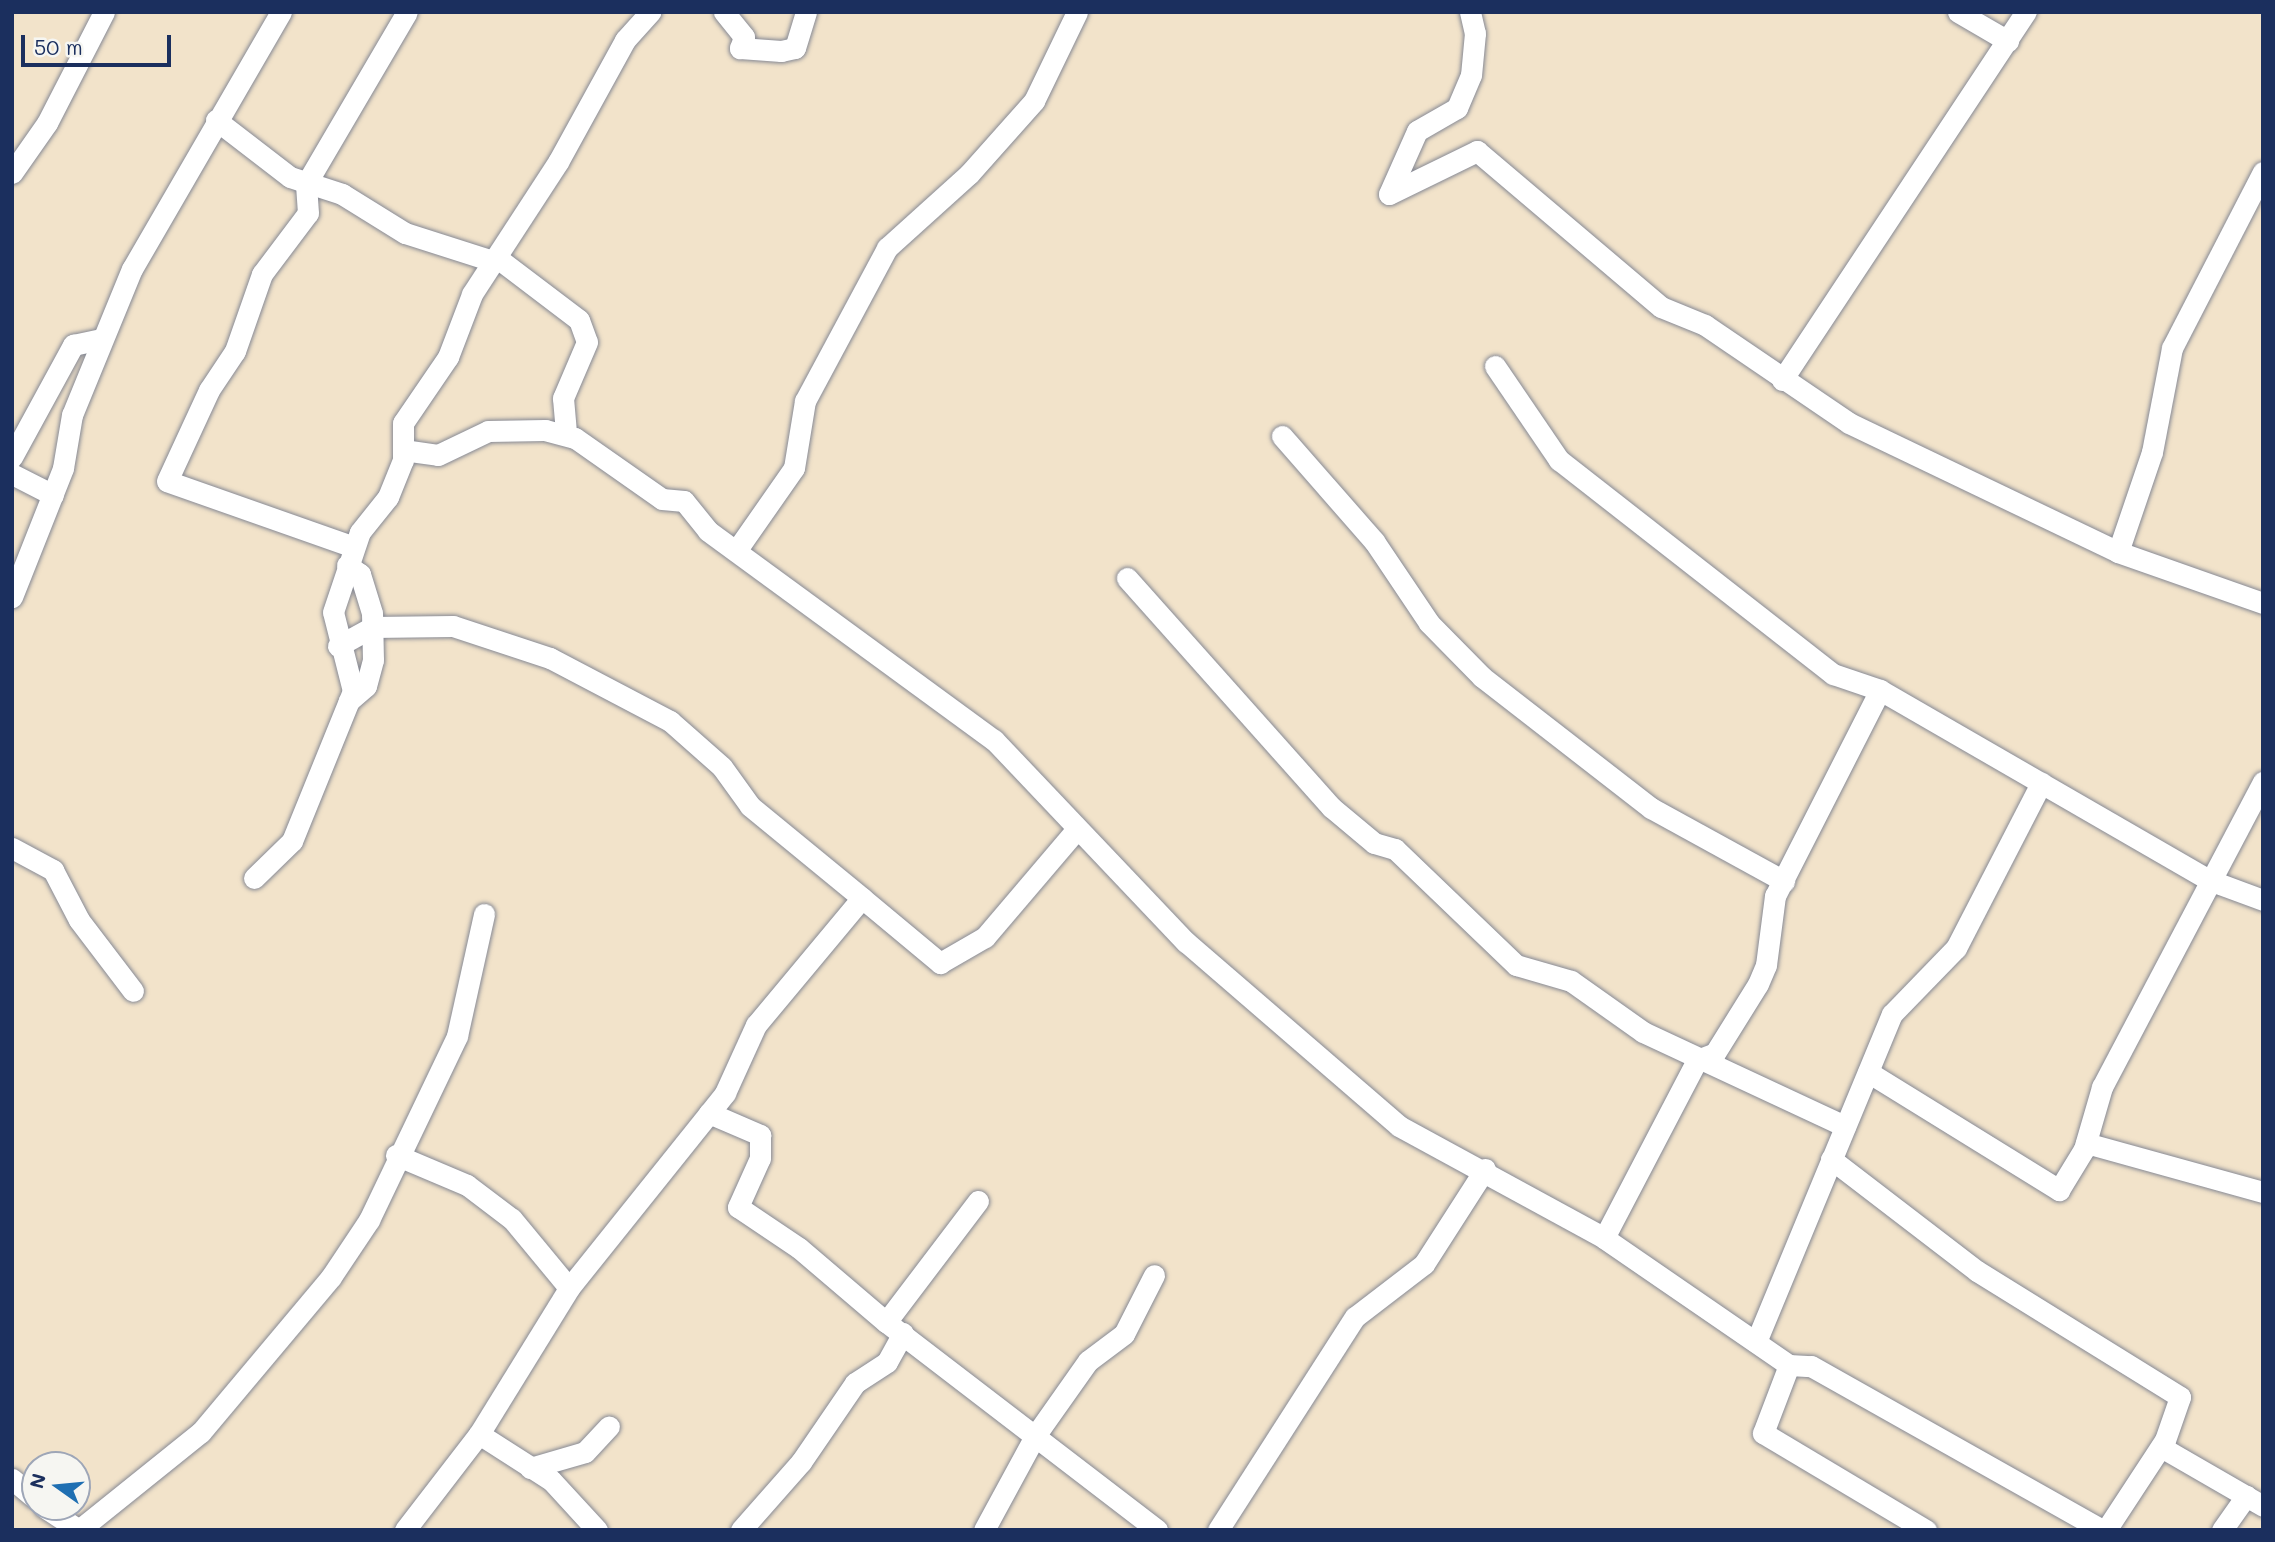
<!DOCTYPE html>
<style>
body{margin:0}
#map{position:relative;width:2275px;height:1542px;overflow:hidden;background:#f2e3ca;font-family:Mali,sans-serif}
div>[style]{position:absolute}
.roads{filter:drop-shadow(0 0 2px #868994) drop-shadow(0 0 2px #868994)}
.street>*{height:21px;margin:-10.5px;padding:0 10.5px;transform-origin:10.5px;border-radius:10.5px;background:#fff}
span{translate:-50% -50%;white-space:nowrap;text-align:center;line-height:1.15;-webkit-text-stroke:5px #f6f6f2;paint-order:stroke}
.frame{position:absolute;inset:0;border:14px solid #1b2f5e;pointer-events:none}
.north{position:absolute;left:21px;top:1451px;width:70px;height:70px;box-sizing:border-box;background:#f6f6f2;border:2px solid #9ea6b7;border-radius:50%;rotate:285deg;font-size:19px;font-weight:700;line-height:28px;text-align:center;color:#1b2f5e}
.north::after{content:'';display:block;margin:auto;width:24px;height:32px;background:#1f6fb2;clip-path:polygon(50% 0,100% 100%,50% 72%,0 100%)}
.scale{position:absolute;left:21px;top:35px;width:150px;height:32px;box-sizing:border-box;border:4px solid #1b2f5e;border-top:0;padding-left:9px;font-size:21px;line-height:24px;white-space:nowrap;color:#1b2f5e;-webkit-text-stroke:5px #f6f6f2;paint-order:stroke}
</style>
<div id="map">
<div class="roads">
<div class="street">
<div style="left:724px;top:12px;width:32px;rotate:51deg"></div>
<div style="left:744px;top:37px;width:12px;rotate:110deg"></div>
<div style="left:740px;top:48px;width:41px;rotate:4.2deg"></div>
<div style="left:781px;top:51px;width:14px;rotate:-12deg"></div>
<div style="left:795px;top:48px;width:38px;rotate:-73deg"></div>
<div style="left:1470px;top:12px;width:22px;rotate:77deg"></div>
<div style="left:1475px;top:33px;width:42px;rotate:95.4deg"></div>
<div style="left:1471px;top:75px;width:36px;rotate:113deg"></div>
<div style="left:1457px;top:108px;width:46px;rotate:150.1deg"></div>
<div style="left:1417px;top:131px;width:69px;rotate:114deg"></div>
<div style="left:1389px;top:194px;width:98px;rotate:-26deg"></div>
<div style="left:1477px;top:151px;width:241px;rotate:40.3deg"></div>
<div style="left:1661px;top:307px;width:48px;rotate:22.2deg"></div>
<div style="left:1705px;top:325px;width:174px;rotate:34.2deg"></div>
<div style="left:1849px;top:423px;width:298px;rotate:25.6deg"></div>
<div style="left:2118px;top:552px;width:154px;rotate:19.4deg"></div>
<div style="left:1958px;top:12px;width:58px;rotate:30.1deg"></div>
<div style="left:216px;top:120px;width:93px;rotate:37.6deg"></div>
<div style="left:290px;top:177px;width:55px;rotate:18.1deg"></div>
<div style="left:342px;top:194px;width:74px;rotate:31.8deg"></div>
<div style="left:405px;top:233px;width:92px;rotate:17.7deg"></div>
<div style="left:12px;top:173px;width:61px;rotate:-55deg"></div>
<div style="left:47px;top:123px;width:125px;rotate:-62.8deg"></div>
<div style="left:496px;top:257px;width:104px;rotate:37.2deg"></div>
<div style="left:579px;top:320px;width:23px;rotate:70deg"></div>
<div style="left:587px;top:342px;width:61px;rotate:113.2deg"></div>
<div style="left:563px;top:398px;width:37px;rotate:85deg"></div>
<div style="left:1495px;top:366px;width:114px;rotate:55.8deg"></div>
<div style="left:1559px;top:460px;width:348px;rotate:38deg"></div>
<div style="left:1833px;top:674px;width:50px;rotate:18.8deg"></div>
<div style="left:1880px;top:690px;width:380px;rotate:30deg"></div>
<div style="left:2209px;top:880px;width:58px;rotate:20.3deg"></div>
<div style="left:1782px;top:380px;width:442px;rotate:-56.5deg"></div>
<div style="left:1282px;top:436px;width:140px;rotate:48.8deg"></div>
<div style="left:1374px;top:541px;width:99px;rotate:56.1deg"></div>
<div style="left:1429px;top:623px;width:76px;rotate:45.5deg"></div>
<div style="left:1482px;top:677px;width:214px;rotate:37.8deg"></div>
<div style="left:1651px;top:808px;width:152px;rotate:28.8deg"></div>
<div style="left:403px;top:450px;width:35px;rotate:8deg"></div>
<div style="left:438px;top:455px;width:55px;rotate:-25.6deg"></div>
<div style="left:488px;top:431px;width:57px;rotate:-1deg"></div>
<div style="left:545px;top:430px;width:31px;rotate:15deg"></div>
<div style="left:575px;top:438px;width:106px;rotate:35deg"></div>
<div style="left:662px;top:499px;width:22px;rotate:5deg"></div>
<div style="left:684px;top:501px;width:38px;rotate:51deg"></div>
<div style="left:708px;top:531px;width:354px;rotate:36.2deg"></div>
<div style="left:994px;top:740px;width:279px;rotate:46.5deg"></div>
<div style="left:1186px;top:942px;width:281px;rotate:40.8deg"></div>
<div style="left:1399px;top:1126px;width:234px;rotate:28.6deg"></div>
<div style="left:1604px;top:1238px;width:224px;rotate:34.5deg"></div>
<div style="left:1789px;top:1365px;width:73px;rotate:110.9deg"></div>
<div style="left:1763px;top:1433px;width:190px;rotate:30.8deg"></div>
<div style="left:12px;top:457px;width:128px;rotate:-61.4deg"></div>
<div style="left:73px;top:345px;width:30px;rotate:-12deg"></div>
<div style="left:12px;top:474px;width:46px;rotate:27.1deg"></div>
<div style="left:354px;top:547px;width:198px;rotate:-160.6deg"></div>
<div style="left:167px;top:481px;width:100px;rotate:-65.2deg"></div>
<div style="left:209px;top:390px;width:47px;rotate:-56.3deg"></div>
<div style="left:235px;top:351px;width:82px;rotate:-70.7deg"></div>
<div style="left:262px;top:274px;width:76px;rotate:-53deg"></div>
<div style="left:308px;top:213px;width:29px;rotate:-94deg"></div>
<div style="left:306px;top:184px;width:199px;rotate:-59.6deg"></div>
<div style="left:736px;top:551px;width:101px;rotate:-55.1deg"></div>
<div style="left:794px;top:468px;width:68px;rotate:-80.7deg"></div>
<div style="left:805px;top:401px;width:174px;rotate:-61.8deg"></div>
<div style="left:887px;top:248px;width:110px;rotate:-42.1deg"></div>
<div style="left:969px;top:174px;width:98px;rotate:-48.3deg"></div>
<div style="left:1034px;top:101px;width:99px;rotate:-64.2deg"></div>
<div style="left:2118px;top:552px;width:106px;rotate:-71.2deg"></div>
<div style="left:2152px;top:452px;width:106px;rotate:-79.1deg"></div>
<div style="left:2172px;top:348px;width:198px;rotate:-62.7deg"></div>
<div style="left:347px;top:565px;width:16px;rotate:35deg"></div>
<div style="left:360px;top:574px;width:41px;rotate:72.9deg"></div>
<div style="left:372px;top:613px;width:47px;rotate:88.8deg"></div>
<div style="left:373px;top:660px;width:27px;rotate:105deg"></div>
<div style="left:366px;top:686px;width:23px;rotate:139deg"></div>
<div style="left:1127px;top:578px;width:307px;rotate:48.3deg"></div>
<div style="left:1331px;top:807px;width:56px;rotate:39.9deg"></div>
<div style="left:1374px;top:843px;width:22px;rotate:16deg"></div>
<div style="left:1395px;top:849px;width:168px;rotate:43.8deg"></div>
<div style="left:1516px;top:965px;width:57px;rotate:16.2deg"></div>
<div style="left:1571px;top:981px;width:88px;rotate:35.3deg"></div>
<div style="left:1643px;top:1032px;width:223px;rotate:25deg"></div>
<div style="left:12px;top:597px;width:139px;rotate:-68.4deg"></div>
<div style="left:63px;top:468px;width:54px;rotate:-80.4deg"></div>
<div style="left:72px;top:415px;width:158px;rotate:-67.7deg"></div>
<div style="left:132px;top:269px;width:297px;rotate:-59.9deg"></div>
<div style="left:338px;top:646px;width:39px;rotate:-29deg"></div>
<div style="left:372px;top:627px;width:81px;rotate:-0.7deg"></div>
<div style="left:453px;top:626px;width:102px;rotate:18.3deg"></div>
<div style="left:550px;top:658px;width:136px;rotate:27.7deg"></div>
<div style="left:670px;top:721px;width:69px;rotate:41.5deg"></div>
<div style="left:722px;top:767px;width:48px;rotate:54.3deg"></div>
<div style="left:750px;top:806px;width:145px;rotate:39.4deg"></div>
<div style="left:12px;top:848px;width:47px;rotate:28.2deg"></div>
<div style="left:53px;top:870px;width:56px;rotate:62.5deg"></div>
<div style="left:79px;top:920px;width:89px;rotate:52.7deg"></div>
<div style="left:254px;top:878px;width:53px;rotate:-44.2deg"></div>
<div style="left:292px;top:841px;width:162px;rotate:-67.9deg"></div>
<div style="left:353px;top:691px;width:81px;rotate:-104.2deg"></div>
<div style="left:333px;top:612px;width:84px;rotate:-71.4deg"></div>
<div style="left:360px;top:532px;width:45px;rotate:-51.3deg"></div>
<div style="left:388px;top:497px;width:40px;rotate:-68deg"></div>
<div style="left:403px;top:460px;width:37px;rotate:-90deg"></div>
<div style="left:403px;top:423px;width:80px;rotate:-55.7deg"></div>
<div style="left:448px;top:357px;width:67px;rotate:-69.1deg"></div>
<div style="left:472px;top:294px;width:158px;rotate:-56.9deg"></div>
<div style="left:558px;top:162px;width:139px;rotate:-61.2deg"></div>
<div style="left:625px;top:40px;width:38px;rotate:-48deg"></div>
<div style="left:1868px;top:1072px;width:225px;rotate:31.7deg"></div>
<div style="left:2059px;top:1190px;width:48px;rotate:-58.6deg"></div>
<div style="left:2084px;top:1149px;width:65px;rotate:-73.8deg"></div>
<div style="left:2102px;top:1087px;width:345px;rotate:-62.2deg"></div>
<div style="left:709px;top:1113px;width:56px;rotate:23.3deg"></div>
<div style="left:760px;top:1135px;width:23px;rotate:90deg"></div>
<div style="left:760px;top:1158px;width:54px;rotate:114.2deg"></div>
<div style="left:738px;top:1207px;width:73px;rotate:33.9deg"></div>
<div style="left:799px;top:1248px;width:114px;rotate:40.4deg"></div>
<div style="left:2086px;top:1143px;width:184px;rotate:15.5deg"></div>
<div style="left:396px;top:1155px;width:77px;rotate:22.9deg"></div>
<div style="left:467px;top:1185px;width:56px;rotate:37.1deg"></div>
<div style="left:512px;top:1219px;width:89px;rotate:50.4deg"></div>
<div style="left:1831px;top:1159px;width:184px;rotate:37.5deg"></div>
<div style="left:1977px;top:1271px;width:239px;rotate:31.8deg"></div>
<div style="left:2180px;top:1397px;width:46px;rotate:109.2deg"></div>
<div style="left:2165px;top:1440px;width:108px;rotate:123.2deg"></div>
<div style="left:978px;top:1201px;width:152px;rotate:127.2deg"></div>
<div style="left:886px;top:1322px;width:342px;rotate:37.5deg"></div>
<div style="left:1604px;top:1238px;width:201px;rotate:-62.4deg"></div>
<div style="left:1697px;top:1060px;width:19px;rotate:-21deg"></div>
<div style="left:1715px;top:1053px;width:81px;rotate:-58.1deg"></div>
<div style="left:1758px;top:984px;width:21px;rotate:-67deg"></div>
<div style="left:1766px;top:965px;width:70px;rotate:-82.6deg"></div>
<div style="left:1775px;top:896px;width:231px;rotate:-63deg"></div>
<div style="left:1756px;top:1342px;width:355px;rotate:-67.5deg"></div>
<div style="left:1892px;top:1014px;width:92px;rotate:-45.9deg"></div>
<div style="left:1956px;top:948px;width:186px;rotate:-62.7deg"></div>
<div style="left:1789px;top:1365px;width:22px;rotate:3deg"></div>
<div style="left:1811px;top:1366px;width:334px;rotate:29.4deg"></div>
<div style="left:479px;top:1434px;width:85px;rotate:32.6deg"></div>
<div style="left:551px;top:1480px;width:68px;rotate:47.4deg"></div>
<div style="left:2161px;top:1447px;width:118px;rotate:30deg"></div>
<div style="left:530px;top:1468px;width:57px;rotate:-16.2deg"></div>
<div style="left:585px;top:1452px;width:35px;rotate:-47deg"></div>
<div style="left:12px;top:1479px;width:30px;rotate:40deg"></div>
<div style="left:44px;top:1507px;width:42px;rotate:33.3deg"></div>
<div style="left:79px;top:1530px;width:156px;rotate:-38.8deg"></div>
<div style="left:201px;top:1432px;width:202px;rotate:-50deg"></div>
<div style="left:331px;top:1277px;width:69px;rotate:-56.3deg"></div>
<div style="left:369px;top:1220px;width:204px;rotate:-64.4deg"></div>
<div style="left:457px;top:1036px;width:125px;rotate:-77.5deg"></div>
<div style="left:405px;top:1530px;width:121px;rotate:-52.4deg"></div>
<div style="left:479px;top:1434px;width:172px;rotate:-58.3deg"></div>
<div style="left:569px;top:1288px;width:250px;rotate:-51.3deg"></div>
<div style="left:725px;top:1093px;width:75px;rotate:-65.5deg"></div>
<div style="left:756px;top:1025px;width:165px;rotate:-50.2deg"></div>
<div style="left:862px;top:898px;width:102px;rotate:39.8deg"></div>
<div style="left:940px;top:963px;width:52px;rotate:-30deg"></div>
<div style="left:985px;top:937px;width:142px;rotate:-49.6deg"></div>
<div style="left:741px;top:1530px;width:91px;rotate:-48.6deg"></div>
<div style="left:801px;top:1462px;width:96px;rotate:-55.6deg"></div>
<div style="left:855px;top:1383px;width:38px;rotate:-33deg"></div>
<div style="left:887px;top:1362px;width:33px;rotate:-61deg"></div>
<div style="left:984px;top:1530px;width:107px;rotate:-61.5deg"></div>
<div style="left:1035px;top:1436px;width:92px;rotate:-54.8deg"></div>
<div style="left:1088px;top:1361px;width:45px;rotate:-36.9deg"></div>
<div style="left:1124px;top:1334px;width:66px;rotate:-63deg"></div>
<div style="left:1218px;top:1530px;width:253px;rotate:-57.3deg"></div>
<div style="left:1355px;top:1317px;width:87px;rotate:-37.5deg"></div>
<div style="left:1424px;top:1264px;width:113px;rotate:-57.3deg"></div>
<div style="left:2222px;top:1530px;width:42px;rotate:-54.8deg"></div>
</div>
</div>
<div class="frame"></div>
<div class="north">N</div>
<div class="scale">50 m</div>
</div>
